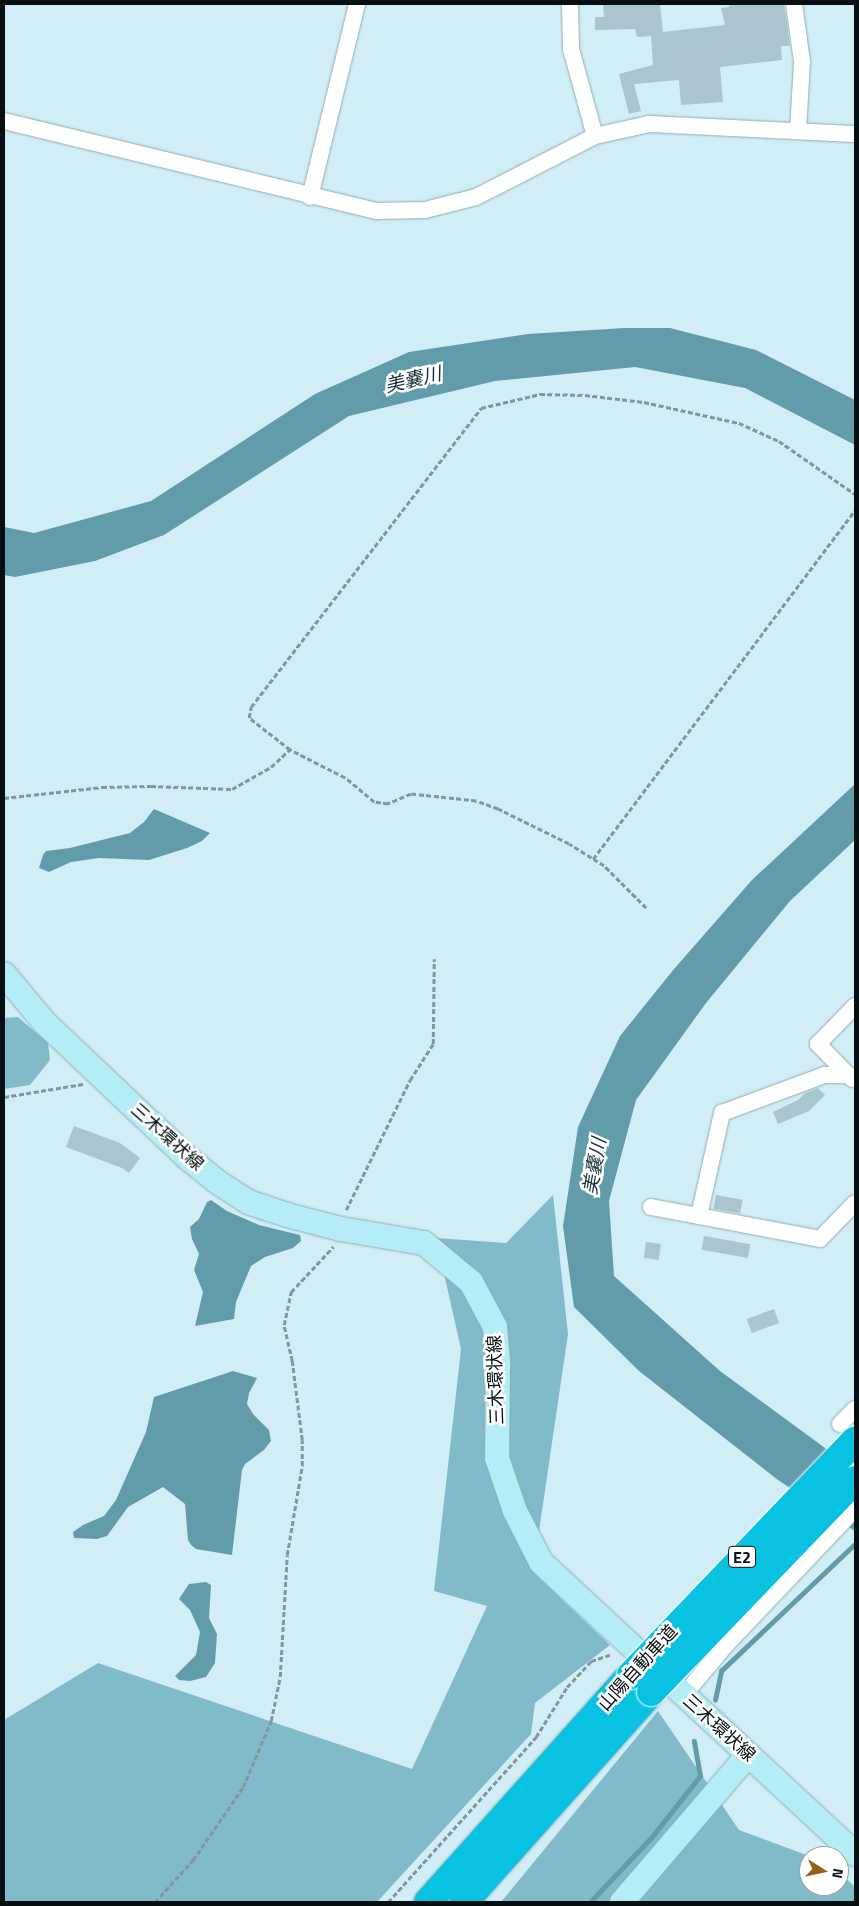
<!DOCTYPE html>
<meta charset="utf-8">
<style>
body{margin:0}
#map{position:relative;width:859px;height:1906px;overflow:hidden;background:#d1edf5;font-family:"Titillium Web","Noto Sans JP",sans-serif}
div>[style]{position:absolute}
.forest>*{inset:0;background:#81bbca}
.water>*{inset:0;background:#629cab}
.stream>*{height:4.5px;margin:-2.25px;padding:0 2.25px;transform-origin:2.25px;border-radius:2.25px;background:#629cab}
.building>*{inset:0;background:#aac5cc;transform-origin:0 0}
.path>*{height:2.5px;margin-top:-1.25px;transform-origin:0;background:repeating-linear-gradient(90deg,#82979d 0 5px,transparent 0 7.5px)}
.roads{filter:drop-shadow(0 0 1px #92adb4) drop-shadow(0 0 1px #92adb4)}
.street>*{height:16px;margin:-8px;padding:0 8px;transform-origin:8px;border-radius:8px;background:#fff}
.secondary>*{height:24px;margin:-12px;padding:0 12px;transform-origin:12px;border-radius:12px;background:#b5edf6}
.highway>*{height:28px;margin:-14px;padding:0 14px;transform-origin:14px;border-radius:14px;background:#09c2e2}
.bridges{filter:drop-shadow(0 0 1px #fff) drop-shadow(0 0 1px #fff)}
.highway-bridge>*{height:28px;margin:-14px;padding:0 14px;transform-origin:14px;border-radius:14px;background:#09c2e2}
span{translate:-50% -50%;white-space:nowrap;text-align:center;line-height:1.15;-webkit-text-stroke:5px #fff;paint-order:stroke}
.shield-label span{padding:1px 4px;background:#fff;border:1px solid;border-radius:4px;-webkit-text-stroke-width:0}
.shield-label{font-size:16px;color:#060f12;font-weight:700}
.street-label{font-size:18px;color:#060f12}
.water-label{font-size:19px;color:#153239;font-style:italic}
.frame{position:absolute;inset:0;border:5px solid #060f12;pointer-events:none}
.north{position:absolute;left:799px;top:1846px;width:50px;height:50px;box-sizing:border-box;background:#fff;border:1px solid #9b9fa0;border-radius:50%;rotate:100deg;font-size:14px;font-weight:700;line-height:20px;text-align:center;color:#060f12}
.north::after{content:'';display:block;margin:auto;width:18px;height:22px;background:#985f1c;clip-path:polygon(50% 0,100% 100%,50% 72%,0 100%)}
</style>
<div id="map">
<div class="forest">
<div style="clip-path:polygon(18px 1017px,48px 1043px,50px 1060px,30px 1085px,4px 1089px,4px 1018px)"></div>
<div style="clip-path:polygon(553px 1195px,568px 1334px,533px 1572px,610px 1645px,535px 1703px,531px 1734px,377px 1902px,4px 1902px,4px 1720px,98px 1663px,412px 1769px,487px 1606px,434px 1591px,461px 1349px,436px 1238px,506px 1243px)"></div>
<div style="clip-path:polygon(658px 1711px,739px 1830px,809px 1856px,809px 1886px,839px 1886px,839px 1872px,855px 1887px,855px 1902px,501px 1902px)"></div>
</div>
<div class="water">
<div style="clip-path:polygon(625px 328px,670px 328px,756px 350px,855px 400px,855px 445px,745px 388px,635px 367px,495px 381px,349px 416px,164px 535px,95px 561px,15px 577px,4px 575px,4px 527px,34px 533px,151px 501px,315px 394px,409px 352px,528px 334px)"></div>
<div style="clip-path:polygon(855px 784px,855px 840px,790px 901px,706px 1003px,636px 1100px,609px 1201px,614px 1276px,720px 1371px,855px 1470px,855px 1531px,778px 1480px,639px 1371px,574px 1307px,563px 1226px,578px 1127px,620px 1036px,674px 969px,752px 880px)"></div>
<div style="clip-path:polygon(154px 809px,210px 833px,202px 841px,187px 848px,149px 860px,99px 858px,71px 862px,49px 872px,39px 868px,43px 855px,46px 851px,70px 848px,130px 833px,144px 822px)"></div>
<div style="clip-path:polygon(211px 1200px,227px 1211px,259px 1225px,300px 1235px,301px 1241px,293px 1248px,265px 1257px,251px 1266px,236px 1302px,234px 1319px,195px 1326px,203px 1292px,194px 1270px,199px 1254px,192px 1239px,190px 1227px,199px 1219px,207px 1202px)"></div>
<div style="clip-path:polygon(233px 1371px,257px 1378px,249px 1393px,247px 1404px,253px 1414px,269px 1430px,271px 1441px,264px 1450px,245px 1464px,242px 1470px,232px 1555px,196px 1549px,191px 1545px,188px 1540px,185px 1504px,163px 1487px,128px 1507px,107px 1536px,97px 1539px,74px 1538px,73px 1532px,83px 1525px,104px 1516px,116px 1500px,146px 1432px,154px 1397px)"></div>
<div style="clip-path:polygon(206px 1582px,211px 1585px,209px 1618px,217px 1634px,215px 1663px,206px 1677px,190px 1681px,179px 1680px,175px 1676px,196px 1655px,200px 1632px,190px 1610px,179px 1599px,189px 1584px)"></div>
</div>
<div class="stream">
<div style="left:715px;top:1700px;width:30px;rotate:-78deg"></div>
<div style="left:721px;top:1671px;width:185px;rotate:-43.5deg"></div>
<div style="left:590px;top:1902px;width:88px;rotate:-46.4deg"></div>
<div style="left:651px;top:1838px;width:79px;rotate:-51.7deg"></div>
<div style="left:700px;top:1776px;width:35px;rotate:-100deg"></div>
</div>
<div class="building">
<div style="clip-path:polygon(603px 4px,660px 4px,663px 32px,725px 25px,721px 8px,729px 7px,729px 4px,784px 4px,790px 46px,781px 46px,782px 60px,720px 67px,723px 102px,681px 105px,679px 80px,634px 84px,641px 111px,629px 114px,619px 74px,653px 65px,651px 36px,637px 37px,635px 29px,595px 30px,595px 17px,604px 17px)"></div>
<div style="clip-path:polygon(818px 1088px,825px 1095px,809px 1111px,778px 1124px,773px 1112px,798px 1100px,805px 1093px)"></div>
<div style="clip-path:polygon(74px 1126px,120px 1143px,140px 1158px,129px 1173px,122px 1168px,66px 1147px)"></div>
<div style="left:716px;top:1195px;width:27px;height:14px;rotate:10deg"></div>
<div style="left:704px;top:1236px;width:47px;height:14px;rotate:10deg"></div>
<div style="left:646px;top:1242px;width:15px;height:16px;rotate:8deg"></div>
<div style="left:774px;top:1309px;width:15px;height:29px;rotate:70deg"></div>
</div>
<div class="path">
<div style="left:4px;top:798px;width:99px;rotate:-6.4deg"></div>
<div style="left:102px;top:787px;width:49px;rotate:-1.2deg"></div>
<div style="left:151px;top:786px;width:81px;rotate:2.1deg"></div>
<div style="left:232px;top:789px;width:45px;rotate:-29.4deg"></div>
<div style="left:271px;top:767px;width:25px;rotate:-43deg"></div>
<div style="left:593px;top:859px;width:436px;rotate:-53.1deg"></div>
<div style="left:646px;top:908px;width:59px;rotate:-135deg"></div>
<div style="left:604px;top:866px;width:41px;rotate:-147.8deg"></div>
<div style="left:569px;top:844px;width:79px;rotate:-153.8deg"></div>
<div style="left:498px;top:809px;width:23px;rotate:-160deg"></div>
<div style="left:476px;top:801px;width:65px;rotate:-173.9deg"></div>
<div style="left:411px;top:794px;width:25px;rotate:157deg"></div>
<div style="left:388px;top:804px;width:14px;rotate:-172deg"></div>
<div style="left:374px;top:802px;width:38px;rotate:-140deg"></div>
<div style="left:345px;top:778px;width:62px;rotate:-153deg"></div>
<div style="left:290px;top:750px;width:52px;rotate:-142deg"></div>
<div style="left:249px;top:718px;width:11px;rotate:-80deg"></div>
<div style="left:251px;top:707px;width:377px;rotate:-52.4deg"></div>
<div style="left:481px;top:408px;width:61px;rotate:-13.3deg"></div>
<div style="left:540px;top:394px;width:45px;rotate:1.3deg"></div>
<div style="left:585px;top:395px;width:59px;rotate:6.8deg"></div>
<div style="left:644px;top:402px;width:97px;rotate:12.5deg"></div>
<div style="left:739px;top:423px;width:44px;rotate:24.2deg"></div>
<div style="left:779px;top:441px;width:93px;rotate:34.9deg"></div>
<div style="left:4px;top:1097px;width:80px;rotate:-9.3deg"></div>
<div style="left:346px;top:1210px;width:145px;rotate:-63.8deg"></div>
<div style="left:410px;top:1080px;width:43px;rotate:-57.4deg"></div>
<div style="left:433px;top:1044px;width:85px;rotate:-89.3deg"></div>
<div style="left:155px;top:1902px;width:57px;rotate:-47.9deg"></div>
<div style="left:193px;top:1860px;width:88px;rotate:-55.6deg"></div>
<div style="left:243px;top:1787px;width:72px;rotate:-67deg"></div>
<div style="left:271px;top:1721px;width:45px;rotate:-78.4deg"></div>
<div style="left:280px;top:1677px;width:122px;rotate:-86.7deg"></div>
<div style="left:287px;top:1555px;width:90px;rotate:-80.4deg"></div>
<div style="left:302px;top:1466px;width:26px;rotate:-90deg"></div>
<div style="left:302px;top:1440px;width:80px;rotate:-97.2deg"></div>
<div style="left:292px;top:1361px;width:37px;rotate:-103deg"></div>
<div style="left:284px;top:1325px;width:34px;rotate:-78deg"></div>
<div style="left:291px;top:1292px;width:62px;rotate:-47deg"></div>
<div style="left:388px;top:1902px;width:222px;rotate:-48.1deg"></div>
<div style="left:536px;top:1737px;width:59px;rotate:-58.2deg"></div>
<div style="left:567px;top:1687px;width:35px;rotate:-47deg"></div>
<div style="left:591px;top:1661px;width:22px;rotate:-18deg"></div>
</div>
<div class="roads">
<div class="street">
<div style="left:570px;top:4px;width:45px;rotate:88.7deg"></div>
<div style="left:571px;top:49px;width:90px;rotate:74.6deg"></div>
<div style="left:794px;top:4px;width:59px;rotate:82.1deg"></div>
<div style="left:802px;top:62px;width:69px;rotate:93.3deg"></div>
<div style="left:4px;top:121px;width:384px;rotate:13.6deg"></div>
<div style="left:377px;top:211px;width:48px;rotate:-1.2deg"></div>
<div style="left:425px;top:210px;width:53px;rotate:-14.3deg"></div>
<div style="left:476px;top:197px;width:134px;rotate:-27.1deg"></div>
<div style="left:595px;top:136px;width:55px;rotate:-12.5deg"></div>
<div style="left:649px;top:124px;width:206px;rotate:2.8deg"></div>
<div style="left:310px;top:197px;width:199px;rotate:-76.3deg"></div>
<div style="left:852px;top:1079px;width:49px;rotate:-134.2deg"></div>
<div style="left:818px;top:1044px;width:53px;rotate:-45.8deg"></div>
<div style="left:651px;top:1207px;width:172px;rotate:10.7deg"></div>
<div style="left:820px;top:1239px;width:50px;rotate:-45.8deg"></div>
<div style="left:699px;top:1216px;width:106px;rotate:-77.4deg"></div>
<div style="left:722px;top:1113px;width:110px;rotate:-20.3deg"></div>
<div style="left:825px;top:1075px;width:24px"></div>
<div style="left:840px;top:1424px;width:21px;rotate:-45deg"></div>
<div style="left:683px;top:1696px;width:67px;rotate:-49.9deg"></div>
<div style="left:726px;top:1645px;width:187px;rotate:-46.5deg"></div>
</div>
<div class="secondary">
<div style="left:4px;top:974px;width:64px;rotate:50.1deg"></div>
<div style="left:45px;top:1023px;width:198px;rotate:43.4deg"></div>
<div style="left:189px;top:1159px;width:35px;rotate:39deg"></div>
<div style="left:216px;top:1181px;width:38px;rotate:33deg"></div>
<div style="left:248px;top:1202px;width:41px;rotate:18.4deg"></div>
<div style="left:287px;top:1215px;width:56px;rotate:14.5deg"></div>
<div style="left:341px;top:1229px;width:84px;rotate:9.6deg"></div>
<div style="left:424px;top:1243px;width:61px;rotate:39.7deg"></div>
<div style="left:471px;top:1282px;width:51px;rotate:61.9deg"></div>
<div style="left:495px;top:1327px;width:38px;rotate:85deg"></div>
<div style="left:498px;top:1365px;width:93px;rotate:90.6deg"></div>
<div style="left:497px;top:1458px;width:56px;rotate:71.2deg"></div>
<div style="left:515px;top:1511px;width:57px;rotate:63deg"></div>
<div style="left:541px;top:1562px;width:429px;rotate:42.9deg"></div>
<div style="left:622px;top:1902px;width:194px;rotate:-49.4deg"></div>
</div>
<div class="highway">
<div style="left:428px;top:1902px;width:305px;rotate:-48.2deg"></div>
<div style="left:464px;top:1902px;width:281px;rotate:-48.3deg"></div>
</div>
</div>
<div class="bridges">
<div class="highway-bridge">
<div style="left:631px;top:1675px;width:324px;rotate:-46.3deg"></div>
<div style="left:651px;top:1692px;width:294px;rotate:-46.1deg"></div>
</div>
</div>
<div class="shield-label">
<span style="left:742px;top:1557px">E2</span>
</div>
<div class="street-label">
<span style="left:167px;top:1137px;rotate:42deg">三木環状線</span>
<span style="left:496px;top:1380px;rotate:-92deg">三木環状線</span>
<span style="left:638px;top:1668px;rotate:-48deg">山陽自動車道</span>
<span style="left:719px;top:1728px;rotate:42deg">三木環状線</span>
</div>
<div class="water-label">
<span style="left:413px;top:379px;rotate:-13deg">美嚢川</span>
<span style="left:594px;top:1166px;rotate:-80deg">美嚢川</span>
</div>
<div class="frame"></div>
<div class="north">N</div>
</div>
